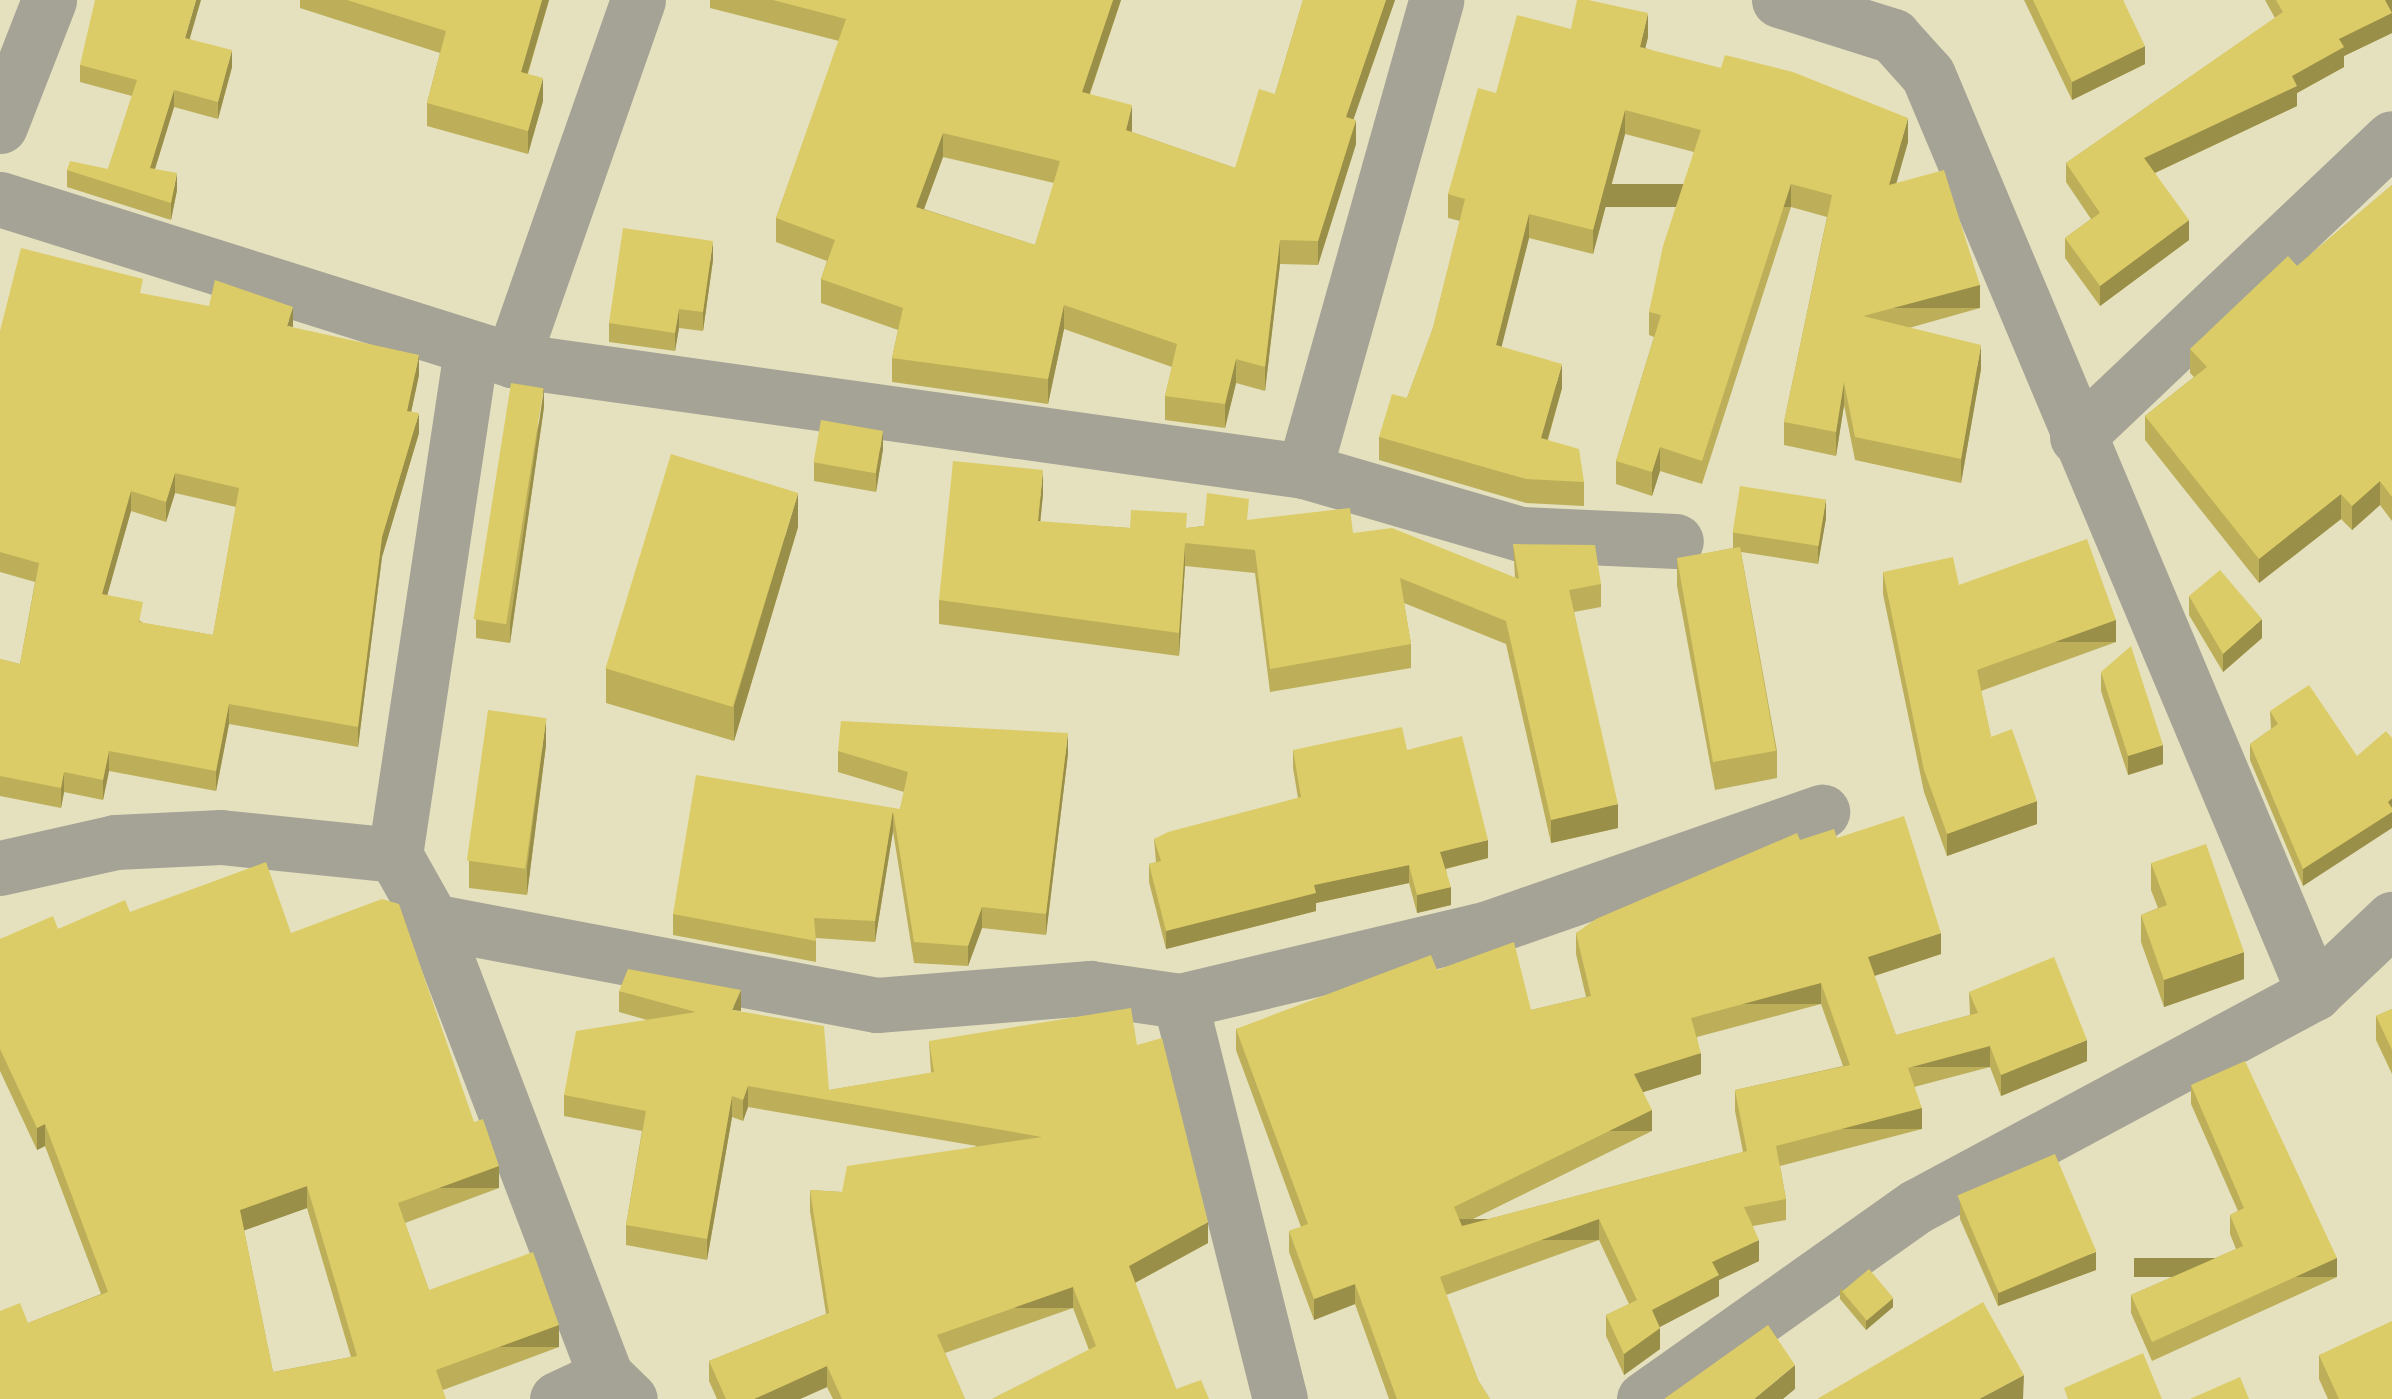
<!DOCTYPE html>
<style>
body{margin:0}
#map{position:relative;width:2392px;height:1399px;overflow:hidden;background:#e5e1bf;font-family:Quicksand,sans-serif}
div>[style]{position:absolute}
.minor>*{height:55px;margin:-27.5px;padding:0 27.5px;transform-origin:27.5px;border-radius:27.5px;background:#a5a395}
.wall>*{inset:0;background:#bdaf59}
.shaded-wall>*{inset:0;background:#9a8f48;transform-origin:0 0}
.building>*{inset:0;background:#dccc67;transform-origin:0 0}
span{translate:-50% -50%;white-space:nowrap;text-align:center;line-height:1.15;-webkit-text-stroke:9px #fff;paint-order:stroke}
</style>
<div id="map">
<div class="minor">
<div style="left:1779px;top:0;width:120px;rotate:17.5deg"></div>
<div style="left:1893px;top:36px;width:52px;rotate:48.1deg"></div>
<div style="left:1928px;top:75px;width:996px;rotate:67.19deg"></div>
<div style="left:0;top:126px;width:135px;rotate:-68.7deg"></div>
<div style="left:0;top:199px;width:537px;rotate:17.46deg"></div>
<div style="left:512px;top:360px;width:800px;rotate:7.98deg"></div>
<div style="left:1304px;top:471px;width:226px;rotate:16.2deg"></div>
<div style="left:1521px;top:534px;width:155px;rotate:2.6deg"></div>
<div style="left:471px;top:350px;width:511px;rotate:98.56deg"></div>
<div style="left:395px;top:855px;width:76px;rotate:60.7deg"></div>
<div style="left:432px;top:921px;width:487px;rotate:69.1deg"></div>
<div style="left:606px;top:1376px;width:33px;rotate:44deg"></div>
<div style="left:512px;top:360px;width:381px;rotate:-70.7deg"></div>
<div style="left:2077px;top:437px;width:434px;rotate:-43.5deg"></div>
<div style="left:1304px;top:471px;width:489px;rotate:-74.3deg"></div>
<div style="left:0;top:868px;width:118px;rotate:-12.7deg"></div>
<div style="left:115px;top:842px;width:106px;rotate:-2.7deg"></div>
<div style="left:221px;top:837px;width:175px;rotate:5.9deg"></div>
<div style="left:432px;top:921px;width:453px;rotate:10.7deg"></div>
<div style="left:877px;top:1005px;width:214px;rotate:-4.6deg"></div>
<div style="left:1090px;top:988px;width:91px;rotate:8.2deg"></div>
<div style="left:1180px;top:1001px;width:410px;rotate:75.9deg"></div>
<div style="left:1180px;top:1001px;width:317px;rotate:-13.3deg"></div>
<div style="left:1488px;top:928px;width:354px;rotate:-19.2deg"></div>
<div style="left:557px;top:1399px;width:54px;rotate:-25.1deg"></div>
<div style="left:1644px;top:1399px;width:334px;rotate:-35.3deg"></div>
<div style="left:1917px;top:1206px;width:451px;rotate:-28.2deg"></div>
<div style="left:2314px;top:993px;width:108px;rotate:-43.5deg"></div>
</div>
<div class="wall">
<div style="clip-path:polygon(300px 0,549px 0,528px 74px,543px 101px,528px 154px,427px 126px,427px 103px,440px 53px,300px 8px)"></div>
<div style="clip-path:polygon(evenodd,710px 0,1121px 0,1090px 94px,1132px 129px,1132px 132px,1235px 168px,1275px 94px,1303px 0,1395px 0,1353px 119px,1356px 144px,1318px 265px,1280px 264px,1265px 391px,1236px 383px,1225px 428px,1165px 420px,1165px 396px,1172px 367px,1064px 329px,1048px 404px,892px 382px,892px 358px,898px 330px,821px 303px,821px 279px,827px 261px,776px 242px,776px 218px,839px 41px,710px 8px,710px 0,943px 157px,1054px 183px,1035px 245px,924px 209px,943px 157px)"></div>
<div style="clip-path:polygon(2024px 0,2123px 0,2145px 64px,2072px 100px)"></div>
<div style="clip-path:polygon(2265px 0,2392px 0,2392px 33px,2344px 56px,2344px 67px,2297px 93px,2297px 106px,2155px 173px,2189px 240px,2100px 306px,2065px 258px,2065px 238px,2091px 219px,2066px 182px,2066px 163px,2275px 18px)"></div>
<div style="clip-path:polygon(1571px 29px,1648px 37px,1645px 48px,1908px 142px,1896px 183px,1980px 308px,1909px 328px,1981px 369px,1961px 483px,1855px 460px,1844px 405px,1836px 456px,1784px 445px,1784px 422px,1827px 217px,1791px 207px,1702px 484px,1660px 471px,1652px 496px,1616px 484px,1616px 461px,1654px 337px,1649px 335px,1649px 312px,1694px 152px,1625px 134px,1593px 254px,1529px 238px,1501px 347px,1562px 388px,1548px 440px,1584px 482px,1584px 506px,1526px 503px,1379px 460px,1379px 437px,1407px 398px,1433px 328px,1460px 221px,1448px 218px,1448px 194px,1496px 93px)"></div>
<div style="clip-path:polygon(190px 39px,232px 67px,218px 119px,174px 107px,155px 169px,177px 190px,171px 220px,67px 187px,67px 170px,108px 169px,132px 96px,80px 82px,80px 65px)"></div>
<div style="clip-path:polygon(2392px 185px,2392px 521px,2380px 505px,2352px 530px,2341px 519px,2259px 583px,2145px 440px,2145px 416px,2194px 377px,2190px 373px,2190px 349px,2297px 266px)"></div>
<div style="clip-path:polygon(713px 260px,703px 331px,679px 328px,675px 351px,609px 342px,609px 323px)"></div>
<div style="clip-path:polygon(evenodd,143px 294px,293px 328px,419px 375px,411px 412px,419px 433px,382px 557px,358px 747px,229px 724px,216px 791px,109px 771px,103px 800px,64px 792px,61px 808px,0 796px,0 659px,20px 664px,35px 582px,0 572px,0 331px,143px 294px,175px 493px,236px 507px,213px 635px,143px 623px,107px 595px,131px 511px,166px 522px,175px 493px)"></div>
<div style="clip-path:polygon(544px 407px,510px 643px,476px 638px,476px 619px)"></div>
<div style="clip-path:polygon(883px 449px,876px 492px,814px 481px,814px 462px)"></div>
<div style="clip-path:polygon(1043px 494px,1040px 522px,1130px 528px,1187px 528px,1249px 520px,1353px 533px,1515px 578px,1513px 544px,1601px 584px,1601px 607px,1574px 612px,1618px 828px,1551px 843px,1506px 644px,1404px 603px,1411px 644px,1411px 668px,1270px 692px,1255px 573px,1185px 566px,1179px 656px,939px 624px,939px 600px)"></div>
<div style="clip-path:polygon(1826px 518px,1818px 564px,1741px 552px,1777px 751px,1777px 778px,1715px 790px,1677px 586px,1677px 559px,1733px 548px,1733px 532px)"></div>
<div style="clip-path:polygon(798px 527px,734px 741px,606px 703px,606px 668px)"></div>
<div style="clip-path:polygon(1883px 572px,1959px 585px,2116px 642px,1981px 691px,1991px 737px,2037px 824px,1947px 856px,1924px 792px,1883px 594px)"></div>
<div style="clip-path:polygon(2189px 596px,2262px 638px,2223px 672px,2189px 615px)"></div>
<div style="clip-path:polygon(2101px 672px,2163px 764px,2128px 775px,2101px 691px)"></div>
<div style="clip-path:polygon(2270px 711px,2357px 756px,2303px 886px,2250px 760px,2250px 744px,2271px 729px)"></div>
<div style="clip-path:polygon(546px 745px,527px 895px,469px 888px,469px 861px)"></div>
<div style="clip-path:polygon(1293px 750px,1407px 750px,1488px 858px,1446px 869px,1451px 905px,1417px 913px,1409px 883px,1316px 903px,1316px 911px,1166px 949px,1149px 882px,1149px 864px,1156px 862px,1154px 839px,1298px 798px,1293px 768px)"></div>
<div style="clip-path:polygon(838px 751px,1068px 754px,1046px 935px,982px 928px,968px 966px,914px 963px,893px 831px,875px 942px,816px 938px,816px 962px,673px 935px,673px 914px,900px 809px,904px 792px,838px 772px)"></div>
<div style="clip-path:polygon(evenodd,1837px 838px,1941px 954px,1874px 976px,1896px 1035px,1970px 1015px,1969px 992px,2087px 1061px,2001px 1096px,1990px 1067px,1914px 1087px,1922px 1129px,1780px 1166px,1786px 1199px,1786px 1220px,1753px 1226px,1759px 1261px,1719px 1280px,1719px 1296px,1660px 1327px,1660px 1349px,1624px 1375px,1606px 1336px,1606px 1315px,1629px 1304px,1599px 1240px,1446px 1295px,1478px 1380px,1490px 1399px,1389px 1399px,1355px 1304px,1314px 1320px,1289px 1252px,1289px 1231px,1301px 1227px,1236px 1050px,1236px 1029px,1437px 970px,1531px 1010px,1586px 997px,1576px 954px,1576px 933px,1800px 840px,1837px 838px,1821px 1004px,1843px 1066px,1735px 1090px,1735px 1111px,1743px 1152px,1462px 1226px,1461px 1225px,1652px 1131px,1643px 1092px,1701px 1074px,1697px 1037px,1821px 1004px)"></div>
<div style="clip-path:polygon(2151px 863px,2244px 979px,2164px 1007px,2141px 942px,2141px 915px,2158px 908px,2151px 890px)"></div>
<div style="clip-path:polygon(evenodd,130px 912px,291px 933px,474px 1122px,499px 1188px,405px 1223px,429px 1290px,559px 1347px,443px 1390px,0 1399px,28px 1323px,101px 1294px,45px 1146px,37px 1150px,0 1071px,0 939px,58px 929px,130px 912px,307px 1208px,351px 1357px,273px 1372px,244px 1230px,307px 1208px)"></div>
<div style="clip-path:polygon(619px 991px,741px 1012px,829px 1090px,931px 1073px,929px 1041px,1137px 1045px,1208px 1243px,1135px 1283px,1176px 1389px,1209px 1399px,992px 1399px,1089px 1350px,1073px 1308px,945px 1353px,965px 1399px,833px 1399px,827px 1387px,800px 1399px,717px 1399px,709px 1381px,709px 1361px,826px 1314px,810px 1211px,810px 1190px,842px 1192px,977px 1146px,748px 1107px,743px 1121px,732px 1117px,707px 1260px,626px 1245px,626px 1225px,642px 1131px,564px 1116px,564px 1095px,647px 1020px,619px 1012px)"></div>
<div style="clip-path:polygon(2392px 1009px,2392px 1074px,2376px 1040px,2376px 1016px)"></div>
<div style="clip-path:polygon(2191px 1085px,2337px 1277px,2152px 1361px,2131px 1313px,2131px 1295px,2236px 1249px,2230px 1234px,2230px 1215px,2238px 1211px,2191px 1104px)"></div>
<div style="clip-path:polygon(1960px 1200px,2096px 1270px,1998px 1306px,1960px 1219px)"></div>
<div style="clip-path:polygon(1840px 1289px,1893px 1307px,1866px 1330px,1840px 1299px)"></div>
<div style="clip-path:polygon(2319px 1355px,2392px 1399px,2328px 1399px,2319px 1379px)"></div>
</div>
<div class="shaded-wall">
<div style="clip-path:polygon(196px 0,201px 0,185px 55px,185px 38px)"></div>
<div style="clip-path:polygon(542px 0,549px 0,521px 95px,521px 72px)"></div>
<div style="clip-path:polygon(1113px 0,1121px 0,1082px 116px,1082px 92px)"></div>
<div style="clip-path:polygon(1386px 0,1395px 0,1346px 141px,1346px 117px)"></div>
<div style="clip-path:polygon(2385px 0,2392px 0,2392px 33px,2344px 56px,2344px 67px,2297px 93px,2297px 106px,2144px 178px,2144px 158px,2292px 76px)"></div>
<div style="clip-path:polygon(1648px 13px,1648px 37px,1640px 70px,1640px 47px)"></div>
<div style="clip-path:polygon(2145px 46px,2145px 64px,2072px 100px,2072px 82px)"></div>
<div style="clip-path:polygon(232px 50px,232px 67px,218px 119px,218px 102px)"></div>
<div style="clip-path:polygon(543px 78px,543px 101px,528px 154px,528px 131px)"></div>
<div style="clip-path:polygon(174px 90px,174px 107px,150px 185px,150px 168px)"></div>
<div style="clip-path:polygon(1132px 105px,1132px 129px,1126px 154px,1126px 130px)"></div>
<div style="clip-path:polygon(1625px 110px,1625px 134px,1593px 254px,1593px 230px)"></div>
<div style="clip-path:polygon(1908px 118px,1908px 142px,1889px 209px,1889px 185px)"></div>
<div style="clip-path:polygon(1356px 120px,1356px 144px,1318px 265px,1318px 241px)"></div>
<div style="clip-path:polygon(943px 133px,943px 157px,916px 231px,916px 207px)"></div>
<div style="clip-path:polygon(177px 173px,177px 190px,171px 220px,171px 203px)"></div>
<div style="left:1791px;top:184px;width:23px;height:291px;rotate:90deg"></div>
<div style="clip-path:polygon(1529px 214px,1529px 238px,1496px 369px,1496px 345px)"></div>
<div style="clip-path:polygon(2189px 220px,2189px 240px,2100px 306px,2100px 286px)"></div>
<div style="clip-path:polygon(1280px 240px,1280px 264px,1265px 391px,1265px 367px)"></div>
<div style="clip-path:polygon(713px 241px,713px 260px,703px 331px,703px 312px)"></div>
<div style="left:1980px;top:285px;width:23px;height:121px;rotate:90deg"></div>
<div style="clip-path:polygon(1064px 305px,1064px 329px,1048px 404px,1048px 379px)"></div>
<div style="clip-path:polygon(293px 307px,293px 327px,287px 326px)"></div>
<div style="clip-path:polygon(679px 309px,679px 328px,675px 351px,675px 333px)"></div>
<div style="clip-path:polygon(1981px 345px,1981px 369px,1961px 483px,1961px 459px)"></div>
<div style="clip-path:polygon(419px 355px,419px 375px,407px 431px,407px 411px)"></div>
<div style="clip-path:polygon(1236px 359px,1236px 383px,1225px 428px,1225px 404px)"></div>
<div style="clip-path:polygon(1562px 364px,1562px 388px,1541px 462px,1541px 438px)"></div>
<div style="clip-path:polygon(1844px 382px,1844px 405px,1836px 456px,1836px 432px)"></div>
<div style="clip-path:polygon(544px 388px,544px 407px,510px 643px,510px 624px)"></div>
<div style="clip-path:polygon(419px 413px,419px 433px,382px 557px,358px 747px,358px 727px,382px 537px)"></div>
<div style="clip-path:polygon(883px 431px,883px 449px,876px 492px,876px 473px)"></div>
<div style="clip-path:polygon(1660px 447px,1660px 471px,1652px 496px,1652px 472px)"></div>
<div style="clip-path:polygon(1043px 470px,1043px 494px,1038px 545px,1038px 521px)"></div>
<div style="clip-path:polygon(175px 473px,175px 493px,166px 522px,166px 502px)"></div>
<div style="clip-path:polygon(2380px 481px,2380px 505px,2352px 530px,2352px 506px)"></div>
<div style="clip-path:polygon(131px 491px,131px 511px,102px 614px,102px 594px)"></div>
<div style="clip-path:polygon(798px 493px,798px 527px,734px 741px,734px 706px)"></div>
<div style="clip-path:polygon(2341px 494px,2341px 519px,2259px 583px,2259px 559px)"></div>
<div style="clip-path:polygon(1826px 499px,1826px 518px,1818px 564px,1818px 545px)"></div>
<div style="clip-path:polygon(1185px 543px,1185px 566px,1179px 656px,1179px 633px)"></div>
<div style="clip-path:polygon(2262px 619px,2262px 638px,2223px 672px,2223px 654px)"></div>
<div style="left:2116px;top:620px;width:22px;height:148px;rotate:90deg"></div>
<div style="clip-path:polygon(229px 704px,229px 724px,216px 791px,216px 771px)"></div>
<div style="clip-path:polygon(546px 718px,546px 745px,527px 895px,527px 868px)"></div>
<div style="clip-path:polygon(1068px 733px,1068px 754px,1046px 935px,1046px 914px)"></div>
<div style="clip-path:polygon(2163px 745px,2163px 764px,2128px 775px,2128px 756px)"></div>
<div style="clip-path:polygon(109px 751px,109px 771px,103px 800px,103px 780px)"></div>
<div style="clip-path:polygon(64px 772px,64px 792px,61px 808px,61px 788px)"></div>
<div style="clip-path:polygon(2392px 798px,2392px 828px,2303px 886px,2303px 869px)"></div>
<div style="clip-path:polygon(2037px 801px,2037px 824px,1947px 856px,1947px 834px)"></div>
<div style="clip-path:polygon(1618px 804px,1618px 828px,1551px 843px,1551px 820px)"></div>
<div style="clip-path:polygon(893px 810px,893px 831px,875px 942px,875px 921px)"></div>
<div style="clip-path:polygon(1488px 840px,1488px 858px,1440px 870px,1440px 852px)"></div>
<div style="clip-path:polygon(1409px 865px,1409px 883px,1316px 903px,1316px 911px,1166px 949px,1166px 931px,1314px 885px)"></div>
<div style="clip-path:polygon(1451px 887px,1451px 905px,1417px 913px,1417px 895px)"></div>
<div style="clip-path:polygon(982px 907px,982px 928px,968px 966px,968px 946px)"></div>
<div style="clip-path:polygon(1941px 933px,1941px 954px,1868px 978px,1868px 957px)"></div>
<div style="clip-path:polygon(2244px 952px,2244px 979px,2164px 1007px,2164px 980px)"></div>
<div style="left:1821px;top:983px;width:21px;height:135px;rotate:90deg"></div>
<div style="clip-path:polygon(741px 990px,741px 1011px,732px 1010px)"></div>
<div style="clip-path:polygon(2087px 1040px,2087px 1061px,2001px 1096px,2001px 1075px)"></div>
<div style="left:1990px;top:1046px;width:21px;height:85px;rotate:90deg"></div>
<div style="clip-path:polygon(1701px 1053px,1701px 1074px,1634px 1095px,1634px 1074px)"></div>
<div style="clip-path:polygon(748px 1086px,748px 1107px,743px 1121px,743px 1100px)"></div>
<div style="clip-path:polygon(732px 1096px,732px 1117px,707px 1260px,707px 1239px)"></div>
<div style="left:1922px;top:1108px;width:21px;height:151px;rotate:90deg"></div>
<div style="left:1652px;top:1110px;width:21px;height:220px;rotate:90deg"></div>
<div style="clip-path:polygon(45px 1124px,45px 1146px,37px 1150px,37px 1128px)"></div>
<div style="left:499px;top:1166px;width:22px;height:108px;rotate:90deg"></div>
<div style="clip-path:polygon(307px 1186px,307px 1208px,240px 1232px,240px 1210px)"></div>
<div style="left:1599px;top:1219px;width:21px;height:169px;rotate:90deg"></div>
<div style="clip-path:polygon(1208px 1222px,1208px 1243px,1129px 1286px,1129px 1266px)"></div>
<div style="clip-path:polygon(1759px 1240px,1759px 1261px,1719px 1280px,1719px 1296px,1652px 1331px,1652px 1310px,1712px 1262px)"></div>
<div style="clip-path:polygon(2096px 1252px,2096px 1270px,1998px 1306px,1998px 1287px)"></div>
<div style="left:2337px;top:1258px;width:19px;height:203px;rotate:90deg"></div>
<div style="clip-path:polygon(1355px 1284px,1355px 1304px,1314px 1320px,1314px 1299px)"></div>
<div style="left:1073px;top:1287px;width:21px;height:144px;rotate:90deg"></div>
<div style="clip-path:polygon(1893px 1298px,1893px 1307px,1866px 1330px,1866px 1321px)"></div>
<div style="left:559px;top:1325px;width:22px;height:131px;rotate:90deg"></div>
<div style="clip-path:polygon(1660px 1328px,1660px 1349px,1624px 1375px,1624px 1354px)"></div>
<div style="clip-path:polygon(1795px 1365px,1795px 1389px,1783px 1399px,1754px 1399px)"></div>
<div style="clip-path:polygon(827px 1366px,827px 1387px,800px 1399px,754px 1399px)"></div>
<div style="clip-path:polygon(2024px 1375px,2023px 1399px,1979px 1399px)"></div>
</div>
<div class="building">
<div style="clip-path:polygon(95px 0,196px 0,185px 38px,232px 50px,218px 102px,174px 90px,150px 168px,177px 173px,171px 203px,67px 170px,70px 161px,108px 169px,137px 80px,80px 65px)"></div>
<div style="clip-path:polygon(347px 0,542px 0,521px 72px,543px 78px,528px 131px,427px 103px,446px 31px)"></div>
<div style="clip-path:polygon(evenodd,773px 0,1113px 0,1082px 92px,1132px 105px,1126px 130px,1235px 168px,1259px 89px,1275px 94px,1303px 0,1386px 0,1346px 117px,1356px 120px,1318px 241px,1280px 240px,1265px 367px,1236px 359px,1225px 404px,1165px 396px,1177px 344px,1064px 305px,1048px 379px,892px 358px,903px 308px,821px 279px,835px 240px,776px 218px,846px 19px,773px 0,943px 133px,1060px 161px,1035px 245px,916px 207px,943px 133px)"></div>
<div style="clip-path:polygon(1577px 0,1588px 0,1648px 13px,1640px 47px,1721px 68px,1725px 55px,1793px 72px,1908px 118px,1889px 185px,1944px 170px,1980px 285px,1863px 316px,1981px 345px,1961px 459px,1855px 437px,1844px 382px,1836px 432px,1784px 422px,1832px 195px,1791px 184px,1702px 461px,1660px 447px,1652px 472px,1616px 461px,1661px 315px,1649px 312px,1663px 246px,1701px 130px,1625px 110px,1593px 230px,1529px 214px,1496px 345px,1562px 364px,1541px 438px,1579px 449px,1584px 482px,1526px 479px,1379px 437px,1392px 394px,1407px 398px,1433px 328px,1465px 199px,1448px 194px,1478px 88px,1496px 93px,1517px 15px,1571px 29px)"></div>
<div style="clip-path:polygon(2033px 0,2123px 0,2145px 46px,2072px 82px)"></div>
<div style="clip-path:polygon(2276px 0,2385px 0,2392px 13px,2339px 39px,2344px 47px,2292px 76px,2297px 86px,2144px 158px,2189px 220px,2100px 286px,2065px 238px,2100px 213px,2066px 163px,2283px 12px)"></div>
<div style="clip-path:polygon(2392px 185px,2392px 497px,2380px 481px,2352px 506px,2341px 494px,2259px 559px,2145px 416px,2207px 367px,2190px 349px,2288px 256px,2297px 266px)"></div>
<div style="clip-path:polygon(623px 228px,713px 241px,703px 312px,679px 309px,675px 333px,609px 323px)"></div>
<div style="clip-path:polygon(evenodd,21px 248px,143px 279px,140px 293px,209px 306px,215px 280px,293px 307px,287px 326px,419px 355px,407px 411px,419px 413px,382px 537px,358px 727px,229px 704px,216px 771px,109px 751px,103px 780px,64px 772px,61px 788px,0 776px,0 659px,20px 664px,39px 563px,0 552px,0 331px,21px 248px,175px 473px,239px 488px,213px 635px,139px 622px,143px 602px,102px 594px,131px 491px,166px 502px,175px 473px)"></div>
<div style="left:511px;top:383px;width:33px;height:239px;rotate:9deg"></div>
<div style="left:821px;top:420px;width:63px;height:43px;rotate:10deg"></div>
<div style="left:671px;top:454px;width:133px;height:224px;rotate:17deg"></div>
<div style="clip-path:polygon(953px 461px,1043px 470px,1038px 521px,1130px 528px,1131px 510px,1187px 513px,1186px 528px,1204px 526px,1207px 493px,1249px 499px,1247px 520px,1350px 508px,1353px 533px,1392px 528px,1519px 579px,1513px 544px,1595px 545px,1601px 584px,1569px 590px,1618px 804px,1551px 820px,1506px 621px,1400px 578px,1411px 644px,1270px 669px,1255px 550px,1185px 543px,1179px 633px,939px 600px)"></div>
<div style="left:1740px;top:486px;width:87px;height:47px;rotate:9deg"></div>
<div style="clip-path:polygon(2087px 539px,2116px 620px,1977px 670px,1991px 737px,2012px 729px,2037px 801px,1947px 834px,1924px 770px,1883px 572px,1953px 557px,1959px 585px)"></div>
<div style="left:1740px;top:547px;width:207px;height:64px;rotate:80deg"></div>
<div style="clip-path:polygon(2220px 570px,2262px 619px,2223px 654px,2189px 596px)"></div>
<div style="clip-path:polygon(2131px 646px,2163px 745px,2128px 756px,2101px 672px)"></div>
<div style="clip-path:polygon(2309px 685px,2357px 756px,2386px 731px,2392px 738px,2392px 798px,2388px 802px,2392px 808px,2392px 812px,2303px 869px,2250px 744px,2278px 724px,2270px 711px)"></div>
<div style="left:488px;top:710px;width:59px;height:152px;rotate:8deg"></div>
<div style="clip-path:polygon(841px 721px,1068px 733px,1046px 914px,982px 907px,968px 946px,914px 942px,893px 810px,875px 921px,814px 918px,816px 941px,673px 914px,696px 775px,900px 809px,908px 772px,838px 751px)"></div>
<div style="clip-path:polygon(1402px 727px,1407px 750px,1462px 736px,1488px 840px,1440px 852px,1451px 887px,1417px 895px,1409px 865px,1314px 885px,1316px 893px,1166px 931px,1149px 864px,1161px 861px,1154px 839px,1168px 832px,1301px 797px,1293px 750px)"></div>
<div style="clip-path:polygon(evenodd,1904px 816px,1941px 933px,1868px 957px,1896px 1035px,1978px 1013px,1969px 992px,2054px 957px,2087px 1040px,2001px 1075px,1990px 1046px,1908px 1068px,1922px 1108px,1776px 1146px,1786px 1199px,1744px 1207px,1759px 1240px,1712px 1262px,1719px 1275px,1652px 1310px,1660px 1328px,1624px 1354px,1606px 1315px,1637px 1300px,1599px 1219px,1440px 1277px,1478px 1380px,1490px 1399px,1397px 1399px,1355px 1284px,1314px 1299px,1289px 1231px,1308px 1224px,1236px 1029px,1431px 955px,1437px 970px,1514px 942px,1531px 1010px,1591px 996px,1576px 933px,1596px 919px,1797px 833px,1800px 840px,1834px 829px,1837px 838px,1904px 816px,1821px 983px,1850px 1065px,1735px 1090px,1747px 1151px,1462px 1226px,1454px 1207px,1652px 1110px,1634px 1074px,1701px 1053px,1691px 1018px,1821px 983px)"></div>
<div style="clip-path:polygon(2206px 844px,2244px 952px,2164px 980px,2141px 915px,2167px 905px,2151px 863px)"></div>
<div style="clip-path:polygon(evenodd,266px 862px,291px 933px,382px 899px,399px 904px,474px 1122px,483px 1119px,499px 1166px,398px 1203px,429px 1290px,533px 1252px,559px 1325px,436px 1370px,446px 1399px,0 1399px,0 1311px,20px 1303px,28px 1323px,108px 1292px,45px 1124px,37px 1128px,0 1049px,0 939px,53px 916px,58px 929px,125px 900px,130px 912px,266px 862px,307px 1186px,357px 1356px,273px 1372px,240px 1210px,307px 1186px)"></div>
<div style="clip-path:polygon(628px 969px,741px 990px,732px 1010px,824px 1026px,829px 1090px,934px 1072px,929px 1041px,1131px 1008px,1137px 1045px,1162px 1038px,1208px 1222px,1129px 1266px,1176px 1389px,1201px 1380px,1209px 1399px,992px 1399px,1096px 1346px,1073px 1287px,937px 1335px,965px 1399px,842px 1399px,827px 1366px,754px 1399px,726px 1399px,709px 1361px,829px 1313px,810px 1190px,842px 1192px,847px 1166px,1042px 1137px,748px 1086px,743px 1100px,732px 1096px,707px 1239px,626px 1225px,646px 1111px,564px 1095px,576px 1031px,696px 1012px,619px 991px)"></div>
<div style="clip-path:polygon(2392px 1009px,2392px 1050px,2376px 1016px)"></div>
<div style="clip-path:polygon(2245px 1061px,2337px 1258px,2152px 1342px,2131px 1295px,2243px 1246px,2230px 1215px,2244px 1208px,2191px 1085px)"></div>
<div style="left:2055px;top:1154px;width:106px;height:106px;rotate:67deg"></div>
<div style="left:1869px;top:1269px;width:38px;height:35px;rotate:50deg"></div>
<div style="clip-path:polygon(1983px 1302px,2024px 1375px,1979px 1399px,1817px 1399px)"></div>
<div style="clip-path:polygon(2392px 1321px,2392px 1399px,2339px 1399px,2319px 1355px)"></div>
<div style="clip-path:polygon(1768px 1325px,1795px 1365px,1754px 1399px,1664px 1399px)"></div>
<div style="clip-path:polygon(2143px 1353px,2162px 1399px,2068px 1399px,2064px 1388px)"></div>
<div style="clip-path:polygon(2240px 1377px,2249px 1399px,2190px 1399px)"></div>
</div>
</div>
